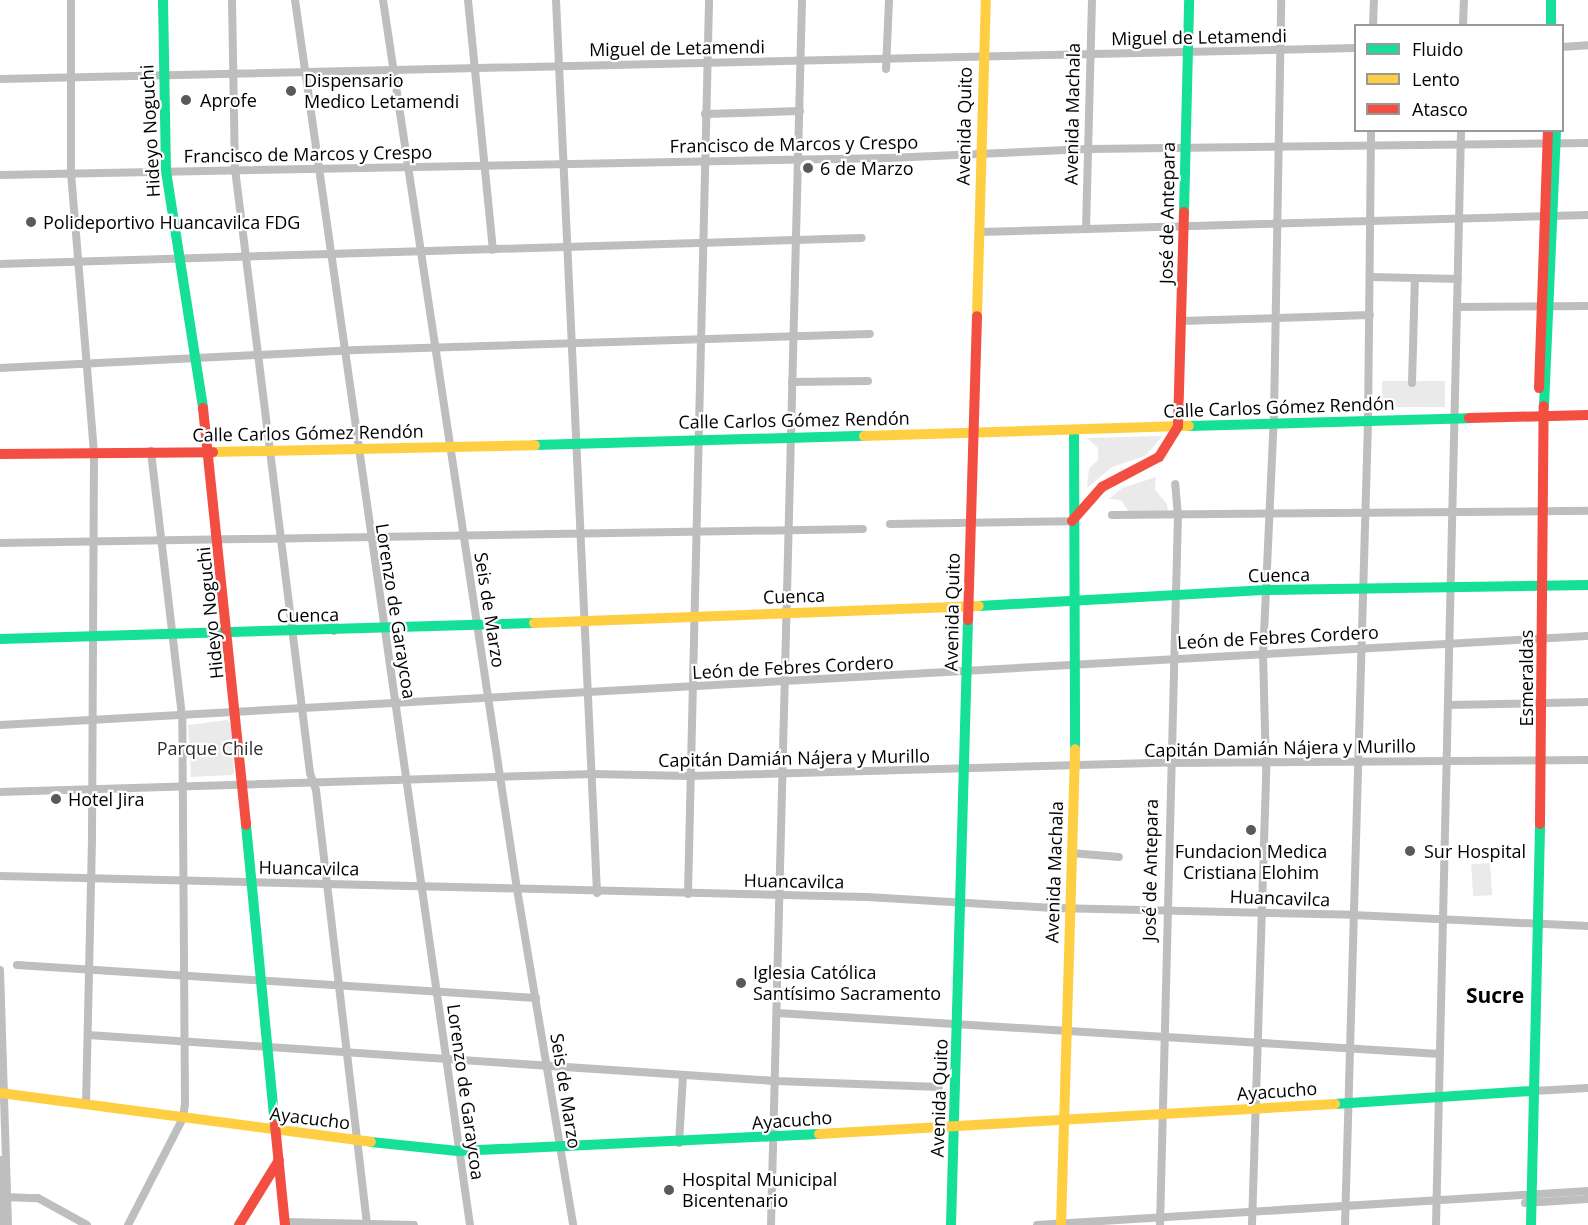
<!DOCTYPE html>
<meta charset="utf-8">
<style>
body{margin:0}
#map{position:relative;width:1588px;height:1225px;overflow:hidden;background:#fff;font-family:"Open Sans",sans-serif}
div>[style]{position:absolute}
.green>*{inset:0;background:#eaeaea;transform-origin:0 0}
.street>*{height:8px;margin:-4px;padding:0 4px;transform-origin:4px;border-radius:4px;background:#bebebe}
.fast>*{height:10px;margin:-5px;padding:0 5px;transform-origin:5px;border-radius:5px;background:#16e098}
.slow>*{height:10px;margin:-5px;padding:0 5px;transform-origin:5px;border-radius:5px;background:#ffcf43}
.jam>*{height:10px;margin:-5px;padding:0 5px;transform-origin:5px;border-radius:5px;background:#f24e42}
.dots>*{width:16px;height:16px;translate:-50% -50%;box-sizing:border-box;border:3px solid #fff;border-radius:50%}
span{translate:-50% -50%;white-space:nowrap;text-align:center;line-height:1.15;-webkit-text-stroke:4.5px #fff;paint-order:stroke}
.street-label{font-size:18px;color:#000}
.poi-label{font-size:18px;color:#000}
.left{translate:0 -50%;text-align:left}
.park-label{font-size:18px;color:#2f2f2f}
.quarter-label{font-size:21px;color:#000;font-weight:700}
.legend{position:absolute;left:1354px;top:24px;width:210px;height:108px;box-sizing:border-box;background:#fff;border:2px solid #999;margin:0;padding:8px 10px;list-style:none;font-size:18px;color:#000}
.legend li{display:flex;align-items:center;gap:12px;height:30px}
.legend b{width:30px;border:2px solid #999}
</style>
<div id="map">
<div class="green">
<div style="left:1382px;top:381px;width:63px;height:26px"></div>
<div style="clip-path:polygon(1163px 436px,1145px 456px,1112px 467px,1087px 488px,1089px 468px,1098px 460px,1098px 448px,1087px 438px)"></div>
<div style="clip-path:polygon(1156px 477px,1155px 490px,1167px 504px,1168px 512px,1129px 512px,1121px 500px,1109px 499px,1122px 488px)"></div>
<div style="clip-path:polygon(227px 720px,231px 723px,234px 772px,232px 775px,191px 777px,188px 725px)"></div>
<div style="left:1490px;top:863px;width:32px;height:19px;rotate:86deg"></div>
</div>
<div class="street">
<div style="left:71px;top:0;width:173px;rotate:90deg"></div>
<div style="left:71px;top:173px;width:280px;rotate:85.3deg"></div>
<div style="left:94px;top:452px;width:388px;rotate:90.3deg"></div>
<div style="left:92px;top:840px;width:265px;rotate:91.3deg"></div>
<div style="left:232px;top:0;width:169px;rotate:89deg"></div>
<div style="left:235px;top:169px;width:609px;rotate:82.92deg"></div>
<div style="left:310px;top:773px;width:18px;rotate:71deg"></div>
<div style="left:316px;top:790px;width:438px;rotate:83.3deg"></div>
<div style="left:295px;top:0;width:1237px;rotate:81.87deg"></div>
<div style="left:383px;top:0;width:899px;rotate:81.43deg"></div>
<div style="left:517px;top:889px;width:341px;rotate:80.5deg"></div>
<div style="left:468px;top:0;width:251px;rotate:84.3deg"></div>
<div style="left:556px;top:0;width:894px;rotate:87.37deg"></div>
<div style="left:1373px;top:26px;width:26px;rotate:-88deg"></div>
<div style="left:1463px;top:26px;width:26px;rotate:-88deg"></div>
<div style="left:1562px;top:47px;width:26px;rotate:-4deg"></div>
<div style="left:886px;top:69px;width:69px;rotate:-87.5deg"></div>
<div style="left:0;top:79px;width:1356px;rotate:-1.31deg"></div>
<div style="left:705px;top:114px;width:95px;rotate:-1.8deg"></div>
<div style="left:0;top:175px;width:889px;rotate:-1.1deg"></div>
<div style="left:889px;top:158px;width:199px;rotate:-2.6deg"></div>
<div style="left:1088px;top:149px;width:500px;rotate:-0.69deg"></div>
<div style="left:1086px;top:229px;width:229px;rotate:-88.5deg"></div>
<div style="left:979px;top:232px;width:609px;rotate:-1.6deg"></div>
<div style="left:0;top:264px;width:862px;rotate:-1.73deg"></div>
<div style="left:1371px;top:277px;width:87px;rotate:1.3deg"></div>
<div style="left:1457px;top:307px;width:131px;rotate:-0.4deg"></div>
<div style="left:1181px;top:321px;width:189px;rotate:-1.8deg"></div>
<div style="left:0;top:368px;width:357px;rotate:-2.9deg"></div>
<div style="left:357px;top:350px;width:513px;rotate:-1.79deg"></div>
<div style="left:792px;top:382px;width:76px;rotate:-0.8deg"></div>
<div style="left:1412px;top:383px;width:105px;rotate:-88.4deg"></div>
<div style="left:1112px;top:515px;width:476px;rotate:-0.5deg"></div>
<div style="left:890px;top:524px;width:182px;rotate:-0.9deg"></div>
<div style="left:0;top:543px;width:863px;rotate:-0.93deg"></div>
<div style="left:334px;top:631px;width:14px;rotate:-86deg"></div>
<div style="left:1450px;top:705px;width:138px;rotate:-1.2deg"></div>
<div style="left:0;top:725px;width:1590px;rotate:-3.21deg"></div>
<div style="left:0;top:792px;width:593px;rotate:-1.74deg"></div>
<div style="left:593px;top:774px;width:96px;rotate:1.2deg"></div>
<div style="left:689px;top:776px;width:480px;rotate:-1.6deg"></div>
<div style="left:1169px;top:763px;width:419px;rotate:-0.4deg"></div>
<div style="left:1071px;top:853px;width:48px;rotate:4.8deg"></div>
<div style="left:0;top:876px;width:867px;rotate:1.39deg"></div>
<div style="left:867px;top:897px;width:187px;rotate:3.4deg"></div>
<div style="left:1054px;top:908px;width:299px;rotate:1.3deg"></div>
<div style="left:1353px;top:915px;width:235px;rotate:2.7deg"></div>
<div style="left:688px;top:894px;width:894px;rotate:-88.65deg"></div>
<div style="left:17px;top:965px;width:520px;rotate:3.64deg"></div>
<div style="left:0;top:970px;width:255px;rotate:88.2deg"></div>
<div style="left:777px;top:1013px;width:664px;rotate:3.54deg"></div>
<div style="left:88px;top:1035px;width:690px;rotate:3.83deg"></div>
<div style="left:776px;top:1081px;width:163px;rotate:2.1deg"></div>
<div style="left:1533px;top:1091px;width:55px;rotate:-3.1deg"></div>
<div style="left:679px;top:1143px;width:68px;rotate:-86.6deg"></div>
<div style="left:0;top:1160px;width:65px;rotate:88.2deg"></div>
<div style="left:2px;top:1197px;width:36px;rotate:2deg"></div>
<div style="left:38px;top:1198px;width:56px;rotate:28.9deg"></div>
<div style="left:1525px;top:1203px;width:63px;rotate:-3.6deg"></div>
<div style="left:285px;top:1222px;width:129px;rotate:1.3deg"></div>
<div style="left:128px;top:1225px;width:120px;rotate:-62.8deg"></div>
<div style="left:183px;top:1118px;width:14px;rotate:-82deg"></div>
<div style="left:185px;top:1104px;width:388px;rotate:-90.4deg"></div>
<div style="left:182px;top:716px;width:267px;rotate:-96.7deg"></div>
<div style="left:771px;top:1225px;width:1225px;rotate:-88.55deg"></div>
<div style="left:1037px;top:1225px;width:552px;rotate:-3.53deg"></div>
<div style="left:1160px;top:1225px;width:709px;rotate:-88.55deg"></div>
<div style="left:1178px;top:516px;width:32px;rotate:-95deg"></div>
<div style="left:1252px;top:1225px;width:457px;rotate:-88.2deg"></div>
<div style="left:1266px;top:768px;width:112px;rotate:-91.5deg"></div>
<div style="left:1263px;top:656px;width:242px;rotate:-87.4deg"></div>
<div style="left:1274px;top:414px;width:414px;rotate:-89deg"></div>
<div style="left:1345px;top:1225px;width:804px;rotate:-88.36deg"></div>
<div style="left:1368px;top:421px;width:291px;rotate:-89.4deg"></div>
<div style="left:1436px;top:1225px;width:1095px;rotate:-88.69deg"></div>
</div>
<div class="fast">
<div style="left:163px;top:0;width:171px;rotate:89deg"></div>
<div style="left:166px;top:171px;width:240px;rotate:81.1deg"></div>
<div style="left:1551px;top:0;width:26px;rotate:90deg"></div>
<div style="left:1184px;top:212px;width:212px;rotate:-88.6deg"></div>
<div style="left:1544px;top:406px;width:276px;rotate:-87.5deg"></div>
<div style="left:1189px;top:426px;width:280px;rotate:-1.6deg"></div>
<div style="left:1074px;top:430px;width:319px;rotate:89.8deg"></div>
<div style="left:535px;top:445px;width:329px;rotate:-1.6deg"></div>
<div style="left:979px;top:606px;width:289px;rotate:-3.2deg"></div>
<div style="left:1268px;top:590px;width:320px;rotate:-0.9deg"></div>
<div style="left:0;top:639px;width:534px;rotate:-1.72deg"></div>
<div style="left:246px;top:825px;width:301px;rotate:84.5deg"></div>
<div style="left:1335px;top:1104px;width:198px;rotate:-3.8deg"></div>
<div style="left:371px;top:1142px;width:87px;rotate:5.9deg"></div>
<div style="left:458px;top:1151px;width:361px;rotate:-2.7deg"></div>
<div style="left:951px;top:1225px;width:605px;rotate:-88.39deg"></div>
<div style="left:1531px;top:1225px;width:401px;rotate:-88.7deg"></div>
</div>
<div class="slow">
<div style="left:977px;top:316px;width:316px;rotate:-88.4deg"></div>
<div style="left:864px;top:436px;width:325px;rotate:-1.8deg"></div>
<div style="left:213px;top:452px;width:322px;rotate:-1.2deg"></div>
<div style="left:534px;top:623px;width:445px;rotate:-2.2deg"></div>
<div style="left:0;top:1093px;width:374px;rotate:7.5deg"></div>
<div style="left:819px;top:1134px;width:517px;rotate:-3.33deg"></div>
<div style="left:1061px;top:1225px;width:476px;rotate:-88.3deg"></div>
</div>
<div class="jam">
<div style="left:1539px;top:388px;width:258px;rotate:-88deg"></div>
<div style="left:203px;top:408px;width:419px;rotate:84.1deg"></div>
<div style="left:1469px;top:418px;width:119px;rotate:-1.4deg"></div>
<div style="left:0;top:454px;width:213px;rotate:-0.5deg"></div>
<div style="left:1072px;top:521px;width:45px;rotate:-48.6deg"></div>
<div style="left:1102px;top:487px;width:64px;rotate:-27.8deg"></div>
<div style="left:1159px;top:457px;width:36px;rotate:-58deg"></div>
<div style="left:1178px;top:426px;width:214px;rotate:-88.4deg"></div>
<div style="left:968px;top:620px;width:304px;rotate:-88.3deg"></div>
<div style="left:1540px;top:824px;width:418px;rotate:-89.5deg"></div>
<div style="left:275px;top:1125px;width:100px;rotate:84.3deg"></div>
<div style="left:239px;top:1225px;width:76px;rotate:-58.4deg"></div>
</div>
<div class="dots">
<div style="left:291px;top:91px;background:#595959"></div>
<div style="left:186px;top:100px;background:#595959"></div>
<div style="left:808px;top:168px;background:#595959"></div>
<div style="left:31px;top:222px;background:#595959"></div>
<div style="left:56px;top:799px;background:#595959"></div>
<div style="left:1251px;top:830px;background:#595959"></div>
<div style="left:1410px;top:851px;background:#595959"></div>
<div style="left:741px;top:983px;background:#595959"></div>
<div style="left:669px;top:1190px;background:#595959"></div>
</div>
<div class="street-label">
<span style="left:1199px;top:37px;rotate:-1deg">Miguel de Letamendi</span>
<span style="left:677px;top:48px;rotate:-1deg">Miguel de Letamendi</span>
<span style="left:1072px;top:114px;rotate:-89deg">Avenida Machala</span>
<span style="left:964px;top:126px;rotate:-89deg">Avenida Quito</span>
<span style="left:150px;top:131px;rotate:-93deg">Hideyo Noguchi</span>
<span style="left:794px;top:144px;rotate:-1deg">Francisco de Marcos y Crespo</span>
<span style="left:308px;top:154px;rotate:-1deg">Francisco de Marcos y Crespo</span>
<span style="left:1167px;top:213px;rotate:-89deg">José de Antepara</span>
<span style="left:1279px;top:407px;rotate:-2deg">Calle Carlos Gómez Rendón</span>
<span style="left:794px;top:420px;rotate:-1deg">Calle Carlos Gómez Rendón</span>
<span style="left:308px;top:433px;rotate:-1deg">Calle Carlos Gómez Rendón</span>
<span style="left:1279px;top:575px;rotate:-1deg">Cuenca</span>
<span style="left:794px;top:596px;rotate:-2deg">Cuenca</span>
<span style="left:490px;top:610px;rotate:81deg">Seis de Marzo</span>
<span style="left:396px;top:611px;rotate:81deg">Lorenzo de Garaycoa</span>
<span style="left:952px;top:612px;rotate:-89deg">Avenida Quito</span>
<span style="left:210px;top:613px;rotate:-96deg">Hideyo Noguchi</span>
<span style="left:308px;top:615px;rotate:-1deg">Cuenca</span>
<span style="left:1278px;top:637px;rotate:-3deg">León de Febres Cordero</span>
<span style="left:793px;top:667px;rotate:-3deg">León de Febres Cordero</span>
<span style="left:1526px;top:678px;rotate:-90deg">Esmeraldas</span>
<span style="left:1280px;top:748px;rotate:-1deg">Capitán Damián Nájera y Murillo</span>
<span style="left:794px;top:758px;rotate:-1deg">Capitán Damián Nájera y Murillo</span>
<span style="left:309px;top:868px;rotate:1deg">Huancavilca</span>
<span style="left:1150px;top:870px;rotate:-89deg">José de Antepara</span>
<span style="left:1054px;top:872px;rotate:-88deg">Avenida Machala</span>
<span style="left:794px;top:881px;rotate:1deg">Huancavilca</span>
<span style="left:1280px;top:898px;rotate:2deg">Huancavilca</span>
<span style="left:566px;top:1091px;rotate:81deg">Seis de Marzo</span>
<span style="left:1277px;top:1091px;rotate:-4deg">Ayacucho</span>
<span style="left:466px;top:1092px;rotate:82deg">Lorenzo de Garaycoa</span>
<span style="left:939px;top:1098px;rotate:-88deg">Avenida Quito</span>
<span style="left:310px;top:1118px;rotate:7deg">Ayacucho</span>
<span style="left:792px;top:1120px;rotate:-4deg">Ayacucho</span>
</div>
<div class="poi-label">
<span class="left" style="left:304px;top:91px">Dispensario<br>Medico Letamendi</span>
<span class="left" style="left:200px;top:100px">Aprofe</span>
<span class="left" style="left:820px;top:168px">6 de Marzo</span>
<span class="left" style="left:43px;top:222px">Polideportivo Huancavilca FDG</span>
<span class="left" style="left:68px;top:799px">Hotel Jira</span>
<span class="left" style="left:1424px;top:851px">Sur Hospital</span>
<span style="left:1251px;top:862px">Fundacion Medica<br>Cristiana Elohim</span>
<span class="left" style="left:753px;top:983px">Iglesia Católica<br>Santísimo Sacramento</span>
<span class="left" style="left:682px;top:1190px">Hospital Municipal<br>Bicentenario</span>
</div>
<div class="park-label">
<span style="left:210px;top:748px">Parque Chile</span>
</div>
<div class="quarter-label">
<span style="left:1495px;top:995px">Sucre</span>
</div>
<ul class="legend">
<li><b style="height:8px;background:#16e098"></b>Fluido</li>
<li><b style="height:8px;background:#ffcf43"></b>Lento</li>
<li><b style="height:8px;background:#f24e42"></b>Atasco</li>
</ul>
</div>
